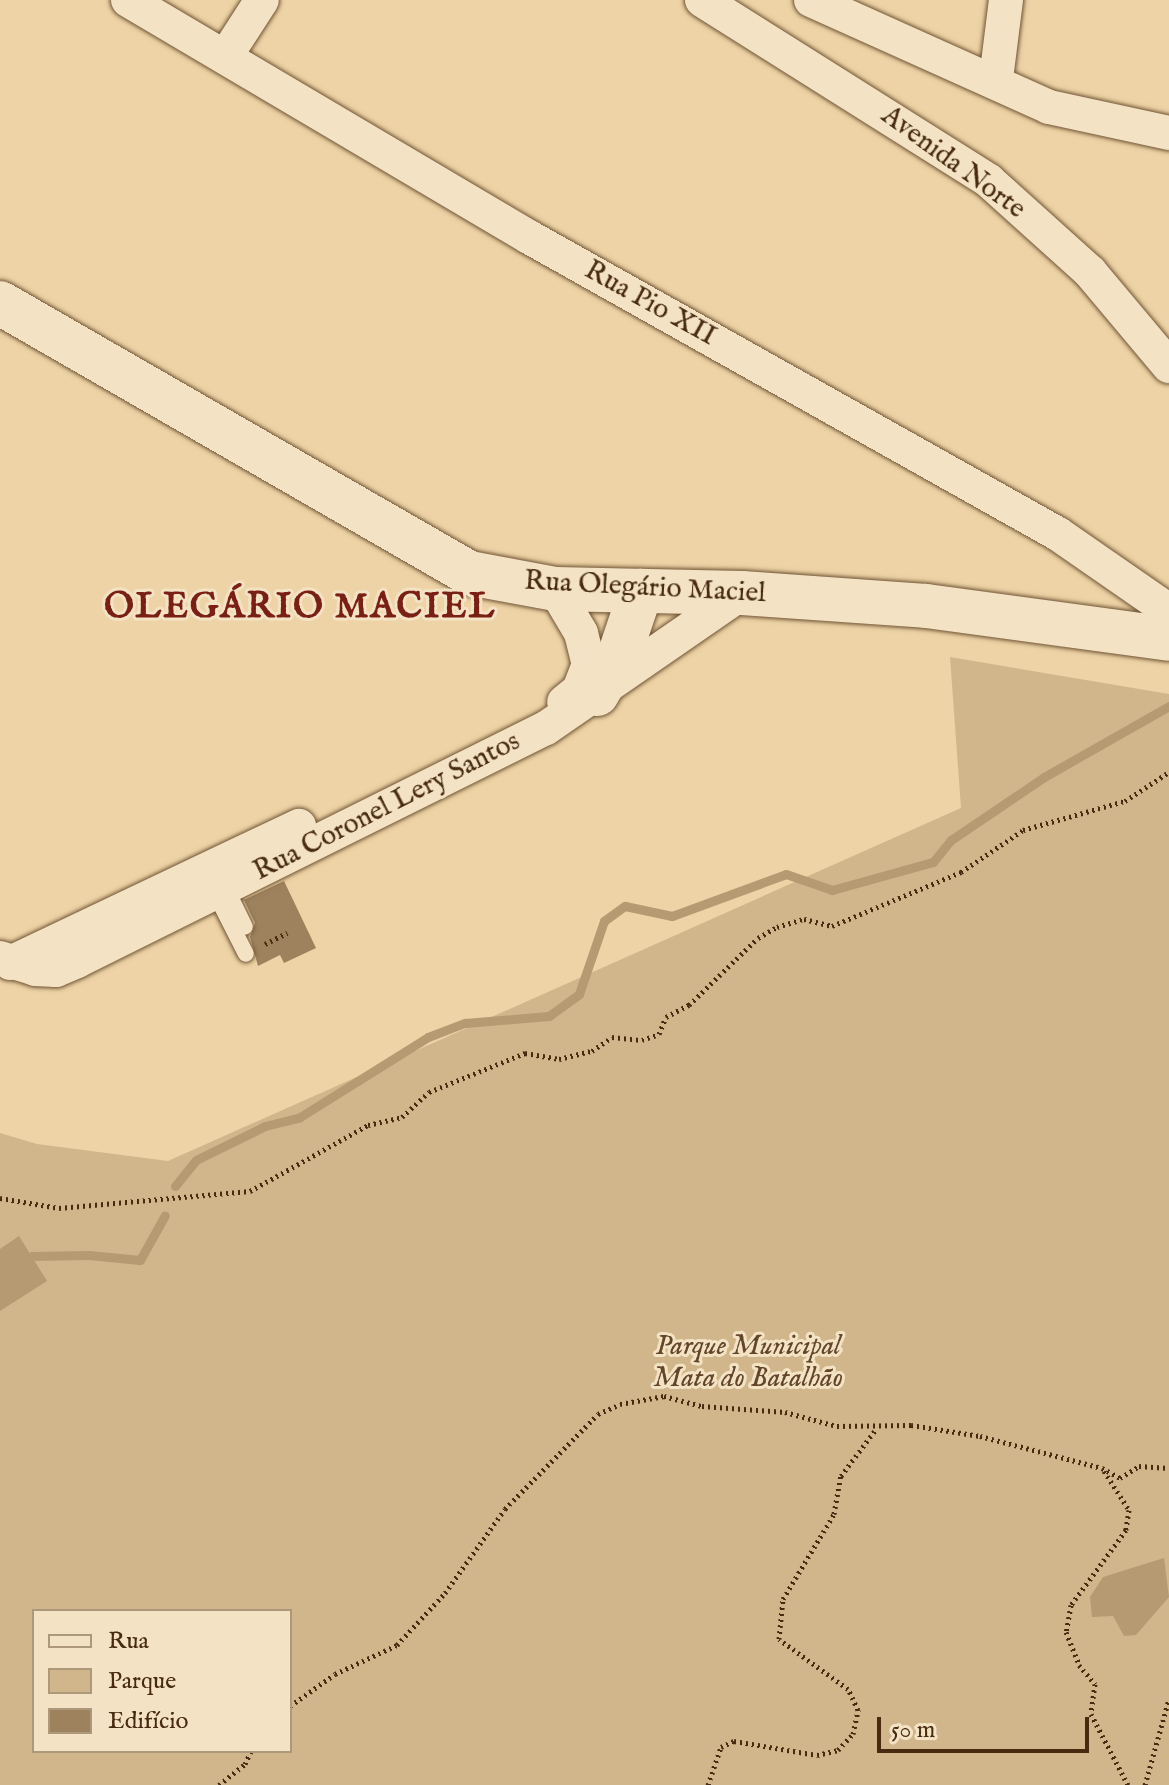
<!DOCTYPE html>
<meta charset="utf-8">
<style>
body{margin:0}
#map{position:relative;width:1169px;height:1785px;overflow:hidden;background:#edd3a5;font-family:"IM FELL English",serif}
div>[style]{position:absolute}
.green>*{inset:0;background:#d1b68c}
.water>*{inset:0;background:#b59a72}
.stream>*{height:9px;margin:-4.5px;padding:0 4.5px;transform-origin:4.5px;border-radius:4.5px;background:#b59a72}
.building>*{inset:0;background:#9d825d}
.path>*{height:5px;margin-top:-2.5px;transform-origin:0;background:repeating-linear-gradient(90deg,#472a10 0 2px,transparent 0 6px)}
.roads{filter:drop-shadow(0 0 2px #705435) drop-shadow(0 0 2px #705435)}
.lane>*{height:16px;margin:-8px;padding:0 8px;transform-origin:8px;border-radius:8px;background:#f3e2c4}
.street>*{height:34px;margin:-17px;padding:0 17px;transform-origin:17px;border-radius:17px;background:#f3e2c4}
.secondary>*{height:44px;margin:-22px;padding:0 22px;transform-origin:22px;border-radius:22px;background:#f3e2c4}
span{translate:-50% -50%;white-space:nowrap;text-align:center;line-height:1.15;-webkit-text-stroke:6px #f3e2c4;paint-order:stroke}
.street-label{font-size:28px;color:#472a10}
.park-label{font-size:28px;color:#634629;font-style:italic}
.district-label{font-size:36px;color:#7a1f14;font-weight:700;letter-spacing:2px}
.legend{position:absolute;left:32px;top:1609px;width:260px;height:144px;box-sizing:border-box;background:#f3e2c4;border:2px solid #ae987c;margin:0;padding:10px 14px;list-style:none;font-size:24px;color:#472a10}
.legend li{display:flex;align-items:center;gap:16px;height:40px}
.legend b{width:40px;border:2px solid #ae987c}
.scale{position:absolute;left:877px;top:1717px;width:212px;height:36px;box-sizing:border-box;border:4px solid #472a10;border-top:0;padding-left:10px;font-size:24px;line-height:28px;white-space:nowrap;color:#472a10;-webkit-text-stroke:6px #f3e2c4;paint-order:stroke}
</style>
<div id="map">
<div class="green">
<div style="clip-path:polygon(evenodd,950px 657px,1169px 694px,1169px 1785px,0 1785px,0 1133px,37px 1144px,168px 1161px,961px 808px,950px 657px,34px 1611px,290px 1611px,290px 1751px,34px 1751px,34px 1611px)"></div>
</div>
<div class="water">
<div style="clip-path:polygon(19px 1236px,47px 1281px,0 1311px,0 1249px)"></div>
<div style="clip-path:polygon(1164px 1558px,1169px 1597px,1136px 1635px,1124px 1636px,1113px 1616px,1092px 1617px,1090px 1597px,1103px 1577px)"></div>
</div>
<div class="stream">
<div style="left:175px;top:1186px;width:33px;rotate:-51deg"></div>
<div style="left:196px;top:1160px;width:77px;rotate:-26.2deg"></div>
<div style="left:265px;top:1126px;width:36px;rotate:-14deg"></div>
<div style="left:300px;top:1117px;width:151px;rotate:-32deg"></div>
<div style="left:428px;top:1037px;width:40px;rotate:-21deg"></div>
<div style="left:465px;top:1023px;width:84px;rotate:-4.8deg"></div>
<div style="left:549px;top:1016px;width:37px;rotate:-36deg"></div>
<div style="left:579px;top:994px;width:77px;rotate:-71.1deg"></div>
<div style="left:604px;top:921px;width:26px;rotate:-36deg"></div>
<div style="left:625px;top:906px;width:48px;rotate:12deg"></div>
<div style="left:672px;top:916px;width:121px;rotate:-20.2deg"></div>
<div style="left:786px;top:874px;width:49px;rotate:19.2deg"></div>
<div style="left:832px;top:890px;width:105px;rotate:-15.5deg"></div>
<div style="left:933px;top:862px;width:28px;rotate:-51deg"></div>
<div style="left:951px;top:840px;width:112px;rotate:-34.1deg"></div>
<div style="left:1044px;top:777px;width:144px;rotate:-29.6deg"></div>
<div style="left:22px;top:1263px;width:12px;rotate:-35deg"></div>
<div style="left:32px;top:1256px;width:57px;rotate:-1deg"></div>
<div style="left:89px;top:1255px;width:51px;rotate:5.6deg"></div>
<div style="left:140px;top:1260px;width:51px;rotate:-60.9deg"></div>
</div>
<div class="building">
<div style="clip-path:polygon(284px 881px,316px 948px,284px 963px,280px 955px,258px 966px,250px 937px,255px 923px,244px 900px)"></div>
</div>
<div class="path">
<div style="left:265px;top:944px;width:25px;rotate:-27deg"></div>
<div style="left:0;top:1198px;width:60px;rotate:9.6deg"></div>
<div style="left:59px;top:1208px;width:192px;rotate:-5.1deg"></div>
<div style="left:250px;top:1191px;width:135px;rotate:-29.2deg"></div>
<div style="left:368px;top:1125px;width:35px;rotate:-13deg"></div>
<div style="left:402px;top:1117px;width:37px;rotate:-43deg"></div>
<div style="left:429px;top:1092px;width:104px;rotate:-22.1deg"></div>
<div style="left:525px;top:1053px;width:35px;rotate:10deg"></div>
<div style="left:559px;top:1059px;width:34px;rotate:-14deg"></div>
<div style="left:592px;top:1051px;width:24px;rotate:-35deg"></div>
<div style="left:612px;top:1037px;width:30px;rotate:6deg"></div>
<div style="left:642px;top:1040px;width:18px;rotate:-19deg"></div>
<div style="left:659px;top:1034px;width:18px;rotate:-68deg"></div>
<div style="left:666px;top:1017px;width:26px;rotate:-28deg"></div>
<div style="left:689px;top:1005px;width:96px;rotate:-44.2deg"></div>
<div style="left:758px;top:938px;width:22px;rotate:-30deg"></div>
<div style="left:777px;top:927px;width:28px;rotate:-17deg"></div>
<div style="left:804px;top:919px;width:29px;rotate:14deg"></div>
<div style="left:832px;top:926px;width:140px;rotate:-22.7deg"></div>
<div style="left:961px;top:872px;width:75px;rotate:-34.1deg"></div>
<div style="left:1023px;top:830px;width:106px;rotate:-15.9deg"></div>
<div style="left:1125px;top:801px;width:53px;rotate:-33.4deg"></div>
<div style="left:1104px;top:1471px;width:46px;rotate:57.3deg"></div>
<div style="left:1129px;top:1510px;width:20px;rotate:99deg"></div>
<div style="left:1126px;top:1530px;width:93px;rotate:126.3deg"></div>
<div style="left:1071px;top:1605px;width:27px;rotate:100deg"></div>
<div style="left:1066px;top:1632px;width:35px;rotate:68deg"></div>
<div style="left:1079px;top:1665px;width:25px;rotate:50deg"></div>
<div style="left:1095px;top:1684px;width:30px;rotate:98deg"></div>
<div style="left:1091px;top:1714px;width:80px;rotate:62.5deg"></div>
<div style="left:290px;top:1706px;width:55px;rotate:-35.4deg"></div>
<div style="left:335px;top:1674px;width:68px;rotate:-25.1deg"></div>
<div style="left:397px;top:1645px;width:71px;rotate:-47.3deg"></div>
<div style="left:445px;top:1593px;width:103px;rotate:-54.5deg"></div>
<div style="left:505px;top:1509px;width:133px;rotate:-45.6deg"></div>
<div style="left:598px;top:1414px;width:24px;rotate:-24deg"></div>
<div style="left:620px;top:1404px;width:45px;rotate:-10.3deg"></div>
<div style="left:664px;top:1396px;width:39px;rotate:15deg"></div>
<div style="left:702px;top:1406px;width:83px;rotate:4.1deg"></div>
<div style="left:785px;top:1412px;width:54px;rotate:15.1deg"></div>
<div style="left:837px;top:1426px;width:74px;rotate:-0.8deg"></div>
<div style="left:911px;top:1425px;width:70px;rotate:9.1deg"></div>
<div style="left:980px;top:1436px;width:126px;rotate:14.7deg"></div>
<div style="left:1102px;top:1468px;width:21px;rotate:29deg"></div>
<div style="left:1120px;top:1478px;width:22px;rotate:-32deg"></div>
<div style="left:1139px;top:1466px;width:30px;rotate:4deg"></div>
<div style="left:219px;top:1785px;width:33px;rotate:-39deg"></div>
<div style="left:245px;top:1764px;width:14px;rotate:-65deg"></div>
<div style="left:708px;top:1785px;width:40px;rotate:-71.1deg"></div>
<div style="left:721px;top:1747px;width:14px;rotate:-25deg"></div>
<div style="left:734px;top:1741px;width:84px;rotate:9.6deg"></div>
<div style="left:817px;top:1755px;width:22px;rotate:-13deg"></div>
<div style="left:838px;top:1750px;width:22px;rotate:-47deg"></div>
<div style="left:853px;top:1734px;width:25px;rotate:-78deg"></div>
<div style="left:858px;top:1710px;width:23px;rotate:-115deg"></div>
<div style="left:848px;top:1689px;width:85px;rotate:-144.1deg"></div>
<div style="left:779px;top:1639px;width:40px;rotate:-84.3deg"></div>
<div style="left:783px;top:1599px;width:99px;rotate:-59deg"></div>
<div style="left:834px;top:1514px;width:39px;rotate:-80deg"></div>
<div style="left:841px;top:1476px;width:59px;rotate:-53.3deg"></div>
<div style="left:1145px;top:1785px;width:89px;rotate:-74.4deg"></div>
</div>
<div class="roads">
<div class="lane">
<div style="left:226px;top:888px;width:43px;rotate:64deg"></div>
<div style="left:215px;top:893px;width:68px;rotate:63.1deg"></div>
</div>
<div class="street">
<div style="left:128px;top:0;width:466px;rotate:30.6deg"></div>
<div style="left:529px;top:237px;width:607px;rotate:29.31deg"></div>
<div style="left:1058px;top:534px;width:135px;rotate:34.7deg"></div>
<div style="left:702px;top:0;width:339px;rotate:32.2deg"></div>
<div style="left:989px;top:181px;width:136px;rotate:42deg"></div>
<div style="left:1090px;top:272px;width:123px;rotate:50deg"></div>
<div style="left:811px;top:0;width:261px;rotate:24.2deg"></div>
<div style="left:1049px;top:107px;width:123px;rotate:12.2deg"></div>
<div style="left:227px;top:54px;width:64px;rotate:-57.1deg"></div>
<div style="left:996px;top:79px;width:80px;rotate:-82.8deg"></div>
<div style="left:555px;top:589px;width:51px;rotate:59.4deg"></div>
<div style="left:581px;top:633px;width:32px;rotate:76deg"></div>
<div style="left:589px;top:664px;width:28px;rotate:111deg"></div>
<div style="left:579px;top:690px;width:19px;rotate:141deg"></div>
<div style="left:0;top:958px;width:37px;rotate:17deg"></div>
<div style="left:35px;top:969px;width:21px;rotate:3deg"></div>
<div style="left:56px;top:970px;width:23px;rotate:-23deg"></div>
<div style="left:77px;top:961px;width:524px;rotate:-26.42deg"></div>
<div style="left:546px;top:728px;width:238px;rotate:-34.6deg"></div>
<div style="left:10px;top:963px;width:320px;rotate:-25.4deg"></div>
</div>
<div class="secondary">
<div style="left:0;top:303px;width:541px;rotate:29.93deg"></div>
<div style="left:469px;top:573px;width:87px;rotate:10.5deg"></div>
<div style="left:555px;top:589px;width:187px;rotate:1.2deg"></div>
<div style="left:742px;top:593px;width:184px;rotate:4deg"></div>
<div style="left:926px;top:606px;width:245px;rotate:7.7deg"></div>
<div style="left:597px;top:694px;width:44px;rotate:-59.9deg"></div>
<div style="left:619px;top:656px;width:69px;rotate:-71.3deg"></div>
</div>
</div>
<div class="street-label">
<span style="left:953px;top:163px;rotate:36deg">Avenida Norte</span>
<span style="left:650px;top:304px;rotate:29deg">Rua Pio XII</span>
<span style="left:645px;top:588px;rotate:3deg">Rua Olegário Maciel</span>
<span style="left:387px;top:807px;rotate:-27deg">Rua Coronel Lery Santos</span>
</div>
<div class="park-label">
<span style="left:748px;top:1363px">Parque Municipal<br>Mata do Batalhão</span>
</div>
<div class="district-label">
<span style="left:300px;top:608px">OLEGÁRIO MACIEL</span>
</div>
<ul class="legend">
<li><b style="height:10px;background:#f3e2c4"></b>Rua</li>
<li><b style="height:22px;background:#d1b68c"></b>Parque</li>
<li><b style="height:22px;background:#9d825d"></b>Edifício</li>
</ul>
<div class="scale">50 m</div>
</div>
